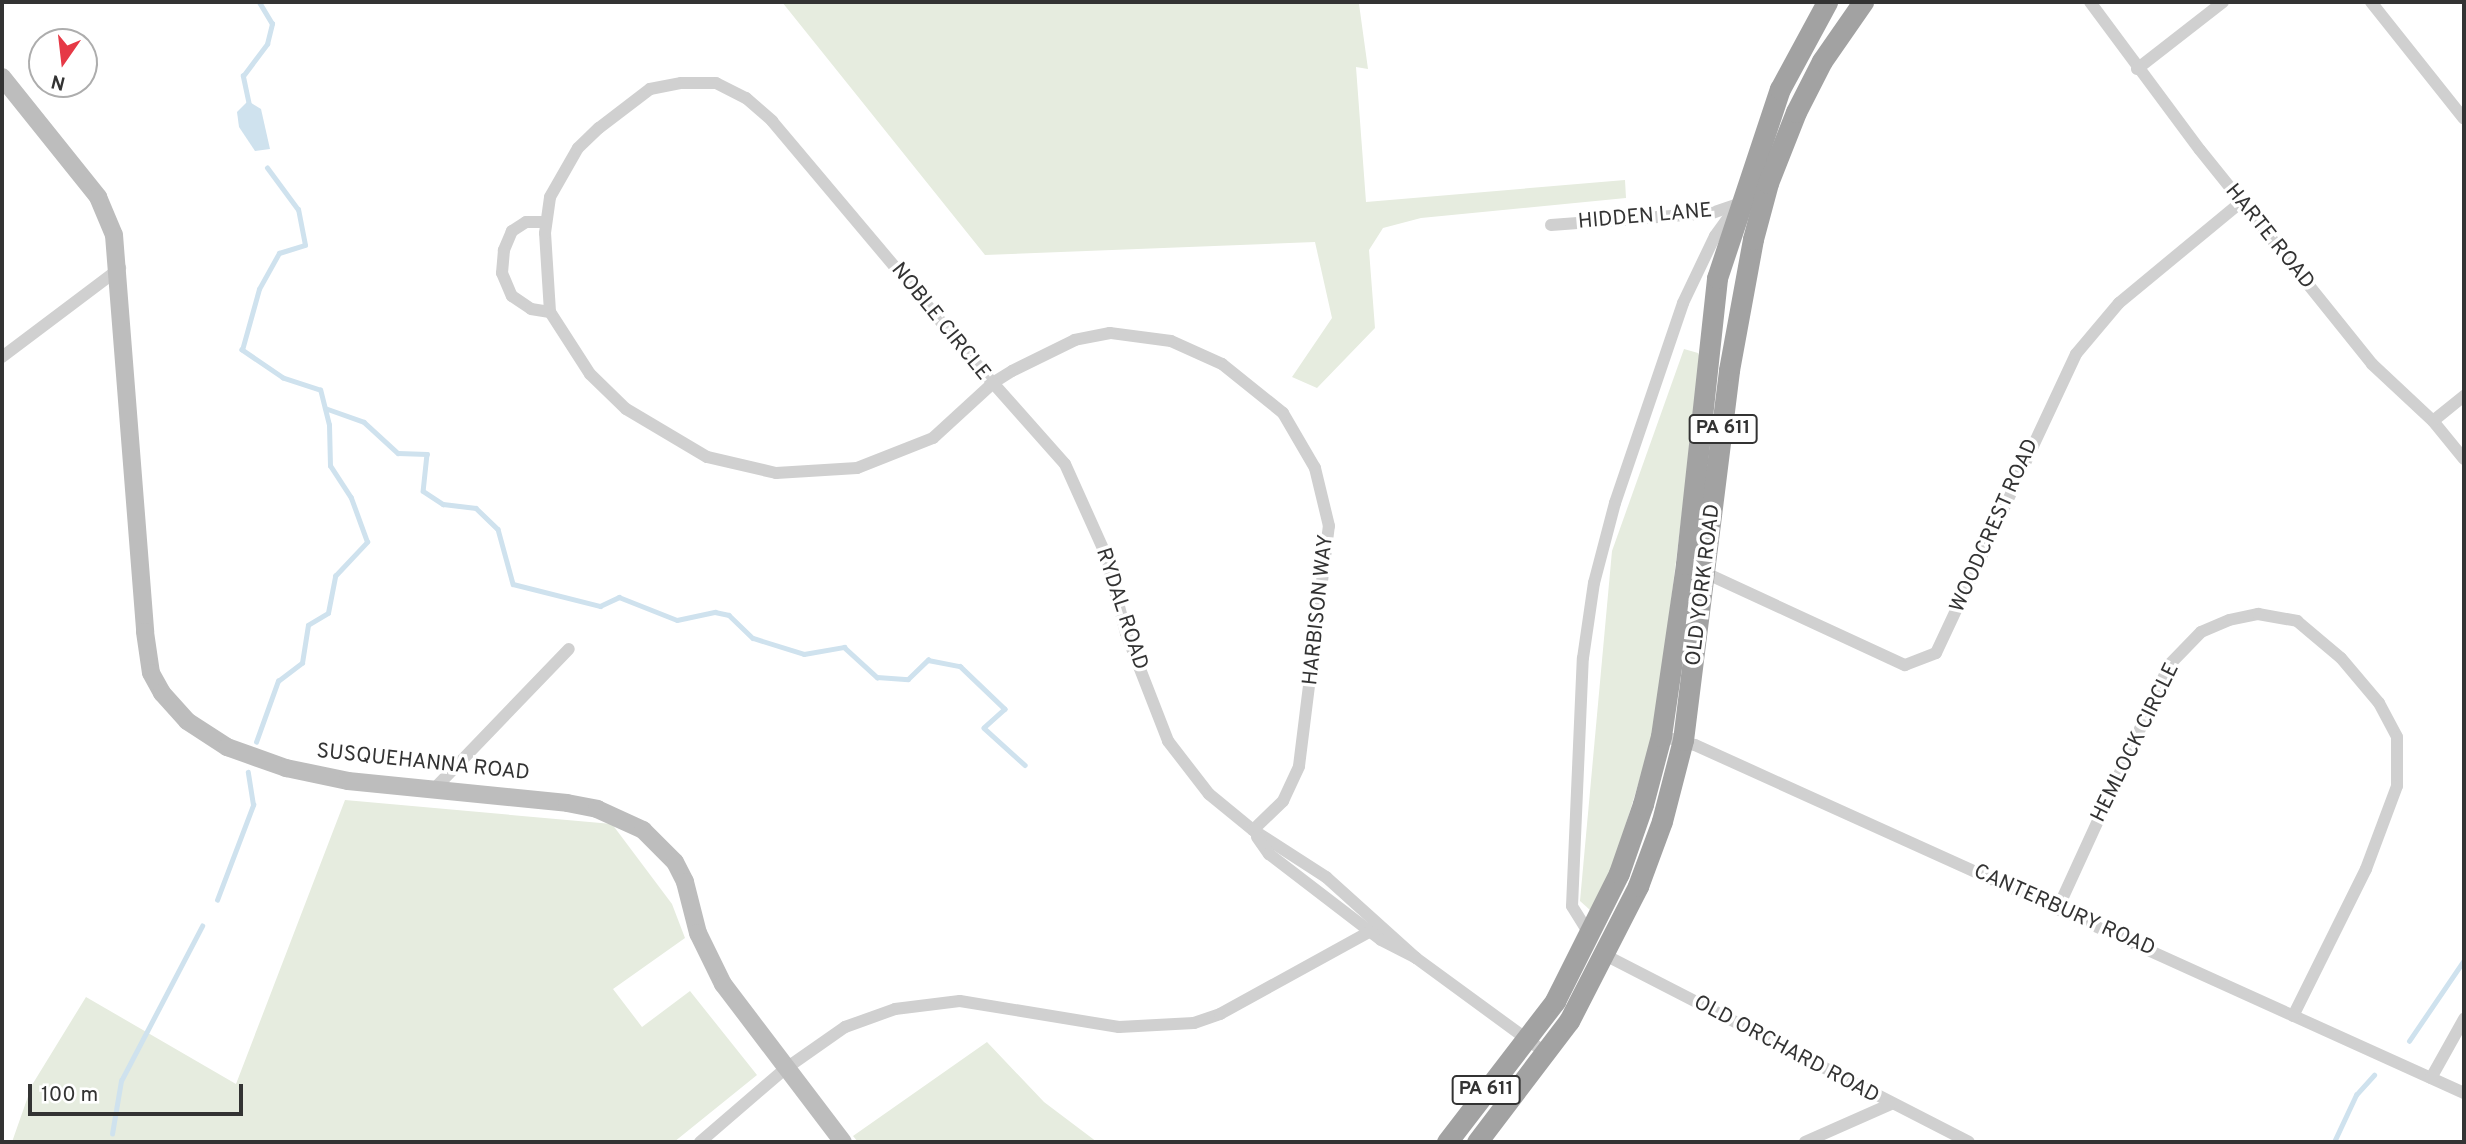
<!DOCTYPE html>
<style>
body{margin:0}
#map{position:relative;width:2466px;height:1144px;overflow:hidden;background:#fff;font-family:Overpass,sans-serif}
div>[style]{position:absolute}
.green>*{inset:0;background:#e6ecdf}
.water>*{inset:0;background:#cfe2ee}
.stream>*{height:4.5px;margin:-2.25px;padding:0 2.25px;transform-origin:2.25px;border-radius:2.25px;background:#cfe2ee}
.minor>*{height:12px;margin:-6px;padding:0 6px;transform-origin:6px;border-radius:6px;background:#d0d0d0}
.secondary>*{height:18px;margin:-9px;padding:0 9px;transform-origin:9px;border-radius:9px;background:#bdbdbd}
.trunk>*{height:21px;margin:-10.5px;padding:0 10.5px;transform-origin:10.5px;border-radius:10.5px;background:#a2a2a2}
span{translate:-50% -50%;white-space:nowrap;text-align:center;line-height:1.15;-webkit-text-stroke:7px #fff;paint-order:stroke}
.shield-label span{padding:2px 5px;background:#fff;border:2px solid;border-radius:5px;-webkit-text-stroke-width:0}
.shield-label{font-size:19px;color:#333;font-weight:700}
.street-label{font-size:21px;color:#333}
.frame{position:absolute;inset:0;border:4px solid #333;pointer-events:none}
.north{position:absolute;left:28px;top:28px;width:70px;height:70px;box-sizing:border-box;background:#fff;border:2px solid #adadad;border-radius:50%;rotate:194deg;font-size:19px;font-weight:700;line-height:28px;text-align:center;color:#333}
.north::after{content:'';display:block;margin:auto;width:24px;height:32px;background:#e63946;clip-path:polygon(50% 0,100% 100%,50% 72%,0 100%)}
.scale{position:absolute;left:28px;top:1084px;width:215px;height:32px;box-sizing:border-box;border:4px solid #333;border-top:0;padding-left:9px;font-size:21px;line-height:24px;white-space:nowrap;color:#333;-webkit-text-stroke:5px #fff;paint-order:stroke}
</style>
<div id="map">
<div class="green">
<div style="clip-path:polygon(782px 2px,1384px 2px,1359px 4px,1368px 69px,1356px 67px,1366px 202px,1625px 180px,1626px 198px,1421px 218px,1383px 228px,1369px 250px,1375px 328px,1317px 388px,1292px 377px,1332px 318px,1315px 242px,985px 255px)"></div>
<div style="clip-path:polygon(1684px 349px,1698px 353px,1701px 361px,1655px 729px,1611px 873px,1590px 910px,1580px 901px,1612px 551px)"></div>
<div style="clip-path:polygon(345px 800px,612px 824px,672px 904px,685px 938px,613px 989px,642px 1027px,690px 991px,757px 1075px,674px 1142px,12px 1142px,32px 1085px,86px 997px,236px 1084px)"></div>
<div style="clip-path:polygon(987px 1042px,1044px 1102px,1097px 1142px,858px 1142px,853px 1136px)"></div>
</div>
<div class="water">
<div style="clip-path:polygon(248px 101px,261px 109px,270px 149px,255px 151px,239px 127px,237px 112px)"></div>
</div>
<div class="stream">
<div style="left:249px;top:105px;width:30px;rotate:-102deg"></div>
<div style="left:243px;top:76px;width:40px;rotate:-53deg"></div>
<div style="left:267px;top:44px;width:21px;rotate:-76deg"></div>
<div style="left:272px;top:24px;width:26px;rotate:-121deg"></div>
<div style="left:325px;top:408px;width:41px;rotate:19.7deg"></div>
<div style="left:364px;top:422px;width:46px;rotate:42.4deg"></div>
<div style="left:398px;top:453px;width:29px;rotate:2deg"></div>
<div style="left:427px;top:454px;width:37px;rotate:96deg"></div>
<div style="left:423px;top:491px;width:24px;rotate:33deg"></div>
<div style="left:443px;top:504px;width:33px;rotate:7deg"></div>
<div style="left:476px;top:508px;width:30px;rotate:44deg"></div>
<div style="left:498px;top:529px;width:57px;rotate:74.7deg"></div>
<div style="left:513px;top:584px;width:90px;rotate:14.2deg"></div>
<div style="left:600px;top:606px;width:21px;rotate:-25deg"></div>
<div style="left:619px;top:597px;width:62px;rotate:21.6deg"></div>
<div style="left:677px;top:620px;width:39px;rotate:-12deg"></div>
<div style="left:715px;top:612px;width:14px;rotate:12deg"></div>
<div style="left:729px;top:615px;width:33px;rotate:44deg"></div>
<div style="left:753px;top:638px;width:53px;rotate:17.4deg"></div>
<div style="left:804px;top:654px;width:41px;rotate:-9.9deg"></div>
<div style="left:844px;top:647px;width:45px;rotate:42.3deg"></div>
<div style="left:877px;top:677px;width:31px;rotate:4deg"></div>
<div style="left:908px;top:679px;width:28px;rotate:-44deg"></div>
<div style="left:928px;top:660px;width:33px;rotate:11deg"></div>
<div style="left:960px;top:666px;width:62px;rotate:43.7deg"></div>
<div style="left:1005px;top:709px;width:28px;rotate:138deg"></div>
<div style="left:984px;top:728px;width:55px;rotate:42.1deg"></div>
<div style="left:256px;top:742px;width:65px;rotate:-70.2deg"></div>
<div style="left:278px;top:681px;width:30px;rotate:-37deg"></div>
<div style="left:302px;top:663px;width:38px;rotate:-81deg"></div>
<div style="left:308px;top:625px;width:23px;rotate:-31deg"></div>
<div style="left:328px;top:613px;width:38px;rotate:-79deg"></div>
<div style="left:335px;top:576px;width:47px;rotate:-46.7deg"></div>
<div style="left:367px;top:542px;width:47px;rotate:-110deg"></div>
<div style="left:351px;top:498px;width:38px;rotate:-123deg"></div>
<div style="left:330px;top:466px;width:41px;rotate:-91.4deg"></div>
<div style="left:329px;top:425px;width:36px;rotate:-104deg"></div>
<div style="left:320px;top:390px;width:39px;rotate:-162deg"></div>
<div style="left:283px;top:378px;width:50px;rotate:-145.7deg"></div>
<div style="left:242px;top:350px;width:63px;rotate:-74.4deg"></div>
<div style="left:259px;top:289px;width:41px;rotate:-60.9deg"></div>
<div style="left:279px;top:253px;width:27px;rotate:-17deg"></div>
<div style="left:305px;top:245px;width:36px;rotate:-101deg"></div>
<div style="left:298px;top:210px;width:52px;rotate:-126.4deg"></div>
<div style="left:217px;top:900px;width:102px;rotate:-69.2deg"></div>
<div style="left:253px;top:805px;width:33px;rotate:-99deg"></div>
<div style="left:2409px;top:1041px;width:98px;rotate:-55.8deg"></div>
<div style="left:112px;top:1134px;width:54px;rotate:-80.4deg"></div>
<div style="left:121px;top:1081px;width:175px;rotate:-62.4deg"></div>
<div style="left:2334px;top:1142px;width:52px;rotate:-64.9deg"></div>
<div style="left:2356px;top:1095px;width:27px;rotate:-48deg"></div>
</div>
<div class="minor">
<div style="left:2090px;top:2px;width:184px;rotate:53.4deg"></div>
<div style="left:2200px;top:150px;width:275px;rotate:51.2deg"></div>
<div style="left:2372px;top:364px;width:83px;rotate:43.1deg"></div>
<div style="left:2433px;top:421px;width:49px;rotate:50.8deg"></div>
<div style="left:2371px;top:2px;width:149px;rotate:51.5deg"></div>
<div style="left:2137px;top:69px;width:109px;rotate:-37.9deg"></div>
<div style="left:546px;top:222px;width:20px;rotate:180deg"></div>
<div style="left:526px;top:222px;width:17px;rotate:147deg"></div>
<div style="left:512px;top:231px;width:21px;rotate:113deg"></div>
<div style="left:504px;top:250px;width:23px;rotate:95deg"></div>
<div style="left:502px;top:273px;width:25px;rotate:67deg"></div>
<div style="left:512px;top:296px;width:23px;rotate:34deg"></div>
<div style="left:531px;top:309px;width:19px;rotate:9deg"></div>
<div style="left:1551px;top:225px;width:161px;rotate:-4.3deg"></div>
<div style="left:1712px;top:213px;width:28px;rotate:-19deg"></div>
<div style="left:2px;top:357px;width:148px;rotate:-37deg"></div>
<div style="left:2433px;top:421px;width:40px;rotate:-39deg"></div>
<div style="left:1699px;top:570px;width:227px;rotate:24.8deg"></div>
<div style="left:1905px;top:665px;width:33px;rotate:-21deg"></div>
<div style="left:1936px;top:653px;width:330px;rotate:-64.9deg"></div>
<div style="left:2076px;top:354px;width:67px;rotate:-49.9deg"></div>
<div style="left:2119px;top:303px;width:158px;rotate:-39.6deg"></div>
<div style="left:1661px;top:736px;width:35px;rotate:15deg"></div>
<div style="left:1695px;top:745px;width:844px;rotate:24.35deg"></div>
<div style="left:437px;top:786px;width:190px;rotate:-46.1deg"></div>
<div style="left:1253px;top:830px;width:42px;rotate:-44deg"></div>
<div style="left:1283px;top:801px;width:38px;rotate:-65deg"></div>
<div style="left:1299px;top:766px;width:242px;rotate:-82.9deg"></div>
<div style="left:1329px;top:526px;width:60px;rotate:-103.6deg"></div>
<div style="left:1315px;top:468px;width:64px;rotate:-120.2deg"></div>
<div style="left:1283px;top:413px;width:78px;rotate:-141.2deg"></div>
<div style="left:1222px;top:364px;width:56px;rotate:-155.7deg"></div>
<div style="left:1171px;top:341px;width:62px;rotate:-172.5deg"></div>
<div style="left:1110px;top:333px;width:36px;rotate:169deg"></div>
<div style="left:1075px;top:340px;width:70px;rotate:153.8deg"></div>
<div style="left:1012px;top:371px;width:22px;rotate:148deg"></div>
<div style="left:993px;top:383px;width:81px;rotate:137.5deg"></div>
<div style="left:933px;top:438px;width:82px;rotate:158.5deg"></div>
<div style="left:857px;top:468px;width:81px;rotate:176.5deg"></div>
<div style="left:776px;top:473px;width:71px;rotate:-166.9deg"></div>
<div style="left:707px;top:457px;width:94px;rotate:-149.3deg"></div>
<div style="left:626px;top:409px;width:50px;rotate:-135.8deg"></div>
<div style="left:590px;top:374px;width:74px;rotate:-122.8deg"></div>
<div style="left:550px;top:312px;width:79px;rotate:-93.6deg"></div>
<div style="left:545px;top:233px;width:36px;rotate:-82deg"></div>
<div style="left:550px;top:197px;width:56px;rotate:-60.3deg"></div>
<div style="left:578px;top:148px;width:29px;rotate:-44deg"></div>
<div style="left:599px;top:128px;width:64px;rotate:-37.4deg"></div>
<div style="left:650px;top:89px;width:32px;rotate:-11deg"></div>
<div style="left:681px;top:83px;width:35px"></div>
<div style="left:716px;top:83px;width:34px;rotate:27deg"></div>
<div style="left:746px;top:98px;width:35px;rotate:41deg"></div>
<div style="left:772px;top:121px;width:343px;rotate:49.9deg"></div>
<div style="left:993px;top:383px;width:108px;rotate:48.4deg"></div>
<div style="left:1065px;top:464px;width:98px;rotate:65.8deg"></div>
<div style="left:1105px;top:553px;width:83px;rotate:75.3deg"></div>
<div style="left:1126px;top:633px;width:116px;rotate:68.7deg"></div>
<div style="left:1168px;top:741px;width:67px;rotate:52.3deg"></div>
<div style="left:1209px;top:794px;width:57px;rotate:39.3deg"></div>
<div style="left:1253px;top:830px;width:87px;rotate:32.8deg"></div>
<div style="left:1326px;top:877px;width:121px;rotate:42deg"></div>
<div style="left:1257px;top:837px;width:21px;rotate:55deg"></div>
<div style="left:1269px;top:854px;width:141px;rotate:37.5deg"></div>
<div style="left:1381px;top:940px;width:39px;rotate:27deg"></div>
<div style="left:1416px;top:958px;width:161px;rotate:36.2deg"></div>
<div style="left:2058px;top:908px;width:267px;rotate:-65.4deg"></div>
<div style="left:2169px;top:665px;width:46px;rotate:-45.9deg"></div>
<div style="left:2201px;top:632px;width:30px;rotate:-23deg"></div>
<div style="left:2229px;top:620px;width:30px;rotate:-12deg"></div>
<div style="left:2258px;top:614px;width:40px;rotate:10deg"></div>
<div style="left:2297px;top:621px;width:57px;rotate:40.1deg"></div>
<div style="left:2341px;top:658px;width:59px;rotate:49.8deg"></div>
<div style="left:2379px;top:703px;width:38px;rotate:62deg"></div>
<div style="left:2397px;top:737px;width:49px;rotate:90deg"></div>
<div style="left:2397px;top:786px;width:89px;rotate:110.5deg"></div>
<div style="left:2366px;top:869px;width:164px;rotate:116.4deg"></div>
<div style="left:1590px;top:935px;width:34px;rotate:-122deg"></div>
<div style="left:1572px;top:906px;width:248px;rotate:-87.5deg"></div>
<div style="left:1583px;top:658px;width:76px;rotate:-81.7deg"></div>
<div style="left:1594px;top:583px;width:83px;rotate:-75.3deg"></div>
<div style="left:1615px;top:503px;width:211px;rotate:-71.2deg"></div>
<div style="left:1683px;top:303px;width:74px;rotate:-64.5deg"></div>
<div style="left:1715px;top:236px;width:32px;rotate:-54deg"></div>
<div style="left:1605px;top:955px;width:409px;rotate:27.2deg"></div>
<div style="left:2431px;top:1078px;width:68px;rotate:-60.8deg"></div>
<div style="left:700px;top:1142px;width:112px;rotate:-40.7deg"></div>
<div style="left:785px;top:1069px;width:73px;rotate:-35deg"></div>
<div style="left:845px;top:1027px;width:53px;rotate:-19.8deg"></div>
<div style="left:895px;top:1009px;width:65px;rotate:-7deg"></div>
<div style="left:960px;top:1001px;width:161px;rotate:9.3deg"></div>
<div style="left:1119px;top:1027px;width:75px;rotate:-3.1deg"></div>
<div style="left:1194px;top:1023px;width:28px;rotate:-19deg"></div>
<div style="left:1220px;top:1014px;width:170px;rotate:-28.8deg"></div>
<div style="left:1805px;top:1142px;width:94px;rotate:-23.8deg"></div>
</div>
<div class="secondary">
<div style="left:2px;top:77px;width:154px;rotate:51.3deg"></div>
<div style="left:98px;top:197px;width:41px;rotate:67.2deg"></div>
<div style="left:114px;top:235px;width:398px;rotate:85.5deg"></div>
<div style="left:145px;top:632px;width:41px;rotate:81.7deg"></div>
<div style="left:151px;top:673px;width:23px;rotate:61deg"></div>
<div style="left:162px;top:693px;width:38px;rotate:48deg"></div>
<div style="left:187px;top:721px;width:48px;rotate:33deg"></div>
<div style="left:227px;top:747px;width:63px;rotate:19.6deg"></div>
<div style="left:286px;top:768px;width:63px;rotate:11.8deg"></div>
<div style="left:348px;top:781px;width:220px;rotate:5.7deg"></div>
<div style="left:567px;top:803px;width:31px;rotate:11deg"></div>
<div style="left:597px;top:809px;width:51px;rotate:24.5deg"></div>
<div style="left:643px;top:830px;width:45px;rotate:45deg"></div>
<div style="left:675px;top:862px;width:22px;rotate:63deg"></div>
<div style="left:685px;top:882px;width:53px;rotate:75.7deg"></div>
<div style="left:698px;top:933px;width:57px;rotate:63.9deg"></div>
<div style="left:723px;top:984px;width:198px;rotate:52.8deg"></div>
</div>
<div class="trunk">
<div style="left:1447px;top:1142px;width:178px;rotate:-52.5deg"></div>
<div style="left:1555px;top:1001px;width:143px;rotate:-63.4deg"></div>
<div style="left:1619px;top:873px;width:73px;rotate:-70.8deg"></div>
<div style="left:1643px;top:804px;width:70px;rotate:-75.2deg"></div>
<div style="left:1661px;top:736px;width:174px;rotate:-81.7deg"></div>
<div style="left:1686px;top:564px;width:288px;rotate:-83.8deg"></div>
<div style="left:1717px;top:278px;width:199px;rotate:-71.6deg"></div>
<div style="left:1780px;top:89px;width:99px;rotate:-61.6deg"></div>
<div style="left:1477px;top:1142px;width:152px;rotate:-52.8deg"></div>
<div style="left:1569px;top:1021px;width:152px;rotate:-62.9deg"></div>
<div style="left:1638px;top:886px;width:69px;rotate:-69.7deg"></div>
<div style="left:1662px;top:821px;width:84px;rotate:-75.5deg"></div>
<div style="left:1683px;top:740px;width:373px;rotate:-82.9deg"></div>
<div style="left:1729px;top:370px;width:133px;rotate:-79.6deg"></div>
<div style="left:1753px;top:239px;width:58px;rotate:-75deg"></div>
<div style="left:1768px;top:183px;width:76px;rotate:-68.5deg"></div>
<div style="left:1796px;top:112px;width:57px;rotate:-63deg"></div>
<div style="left:1822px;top:61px;width:72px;rotate:-55.2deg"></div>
</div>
<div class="shield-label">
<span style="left:1723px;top:429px">PA 611</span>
<span style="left:1486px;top:1090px">PA 611</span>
</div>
<div class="street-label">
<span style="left:1645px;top:217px;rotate:-5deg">HIDDEN LANE</span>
<span style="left:2269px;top:237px;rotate:51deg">HARTE ROAD</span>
<span style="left:940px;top:322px;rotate:51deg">NOBLE CIRCLE</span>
<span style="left:1995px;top:526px;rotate:-66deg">WOODCREST ROAD</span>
<span style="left:1704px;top:585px;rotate:-83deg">OLD YORK ROAD</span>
<span style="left:1121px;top:609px;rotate:72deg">RYDAL ROAD</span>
<span style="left:1319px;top:610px;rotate:-84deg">HARBISON WAY</span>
<span style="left:2136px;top:743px;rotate:-64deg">HEMLOCK CIRCLE</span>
<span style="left:423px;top:763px;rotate:6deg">SUSQUEHANNA ROAD</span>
<span style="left:2064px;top:911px;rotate:24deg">CANTERBURY ROAD</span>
<span style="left:1786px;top:1050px;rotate:28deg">OLD ORCHARD ROAD</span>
</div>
<div class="frame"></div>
<div class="north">N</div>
<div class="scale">100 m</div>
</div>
